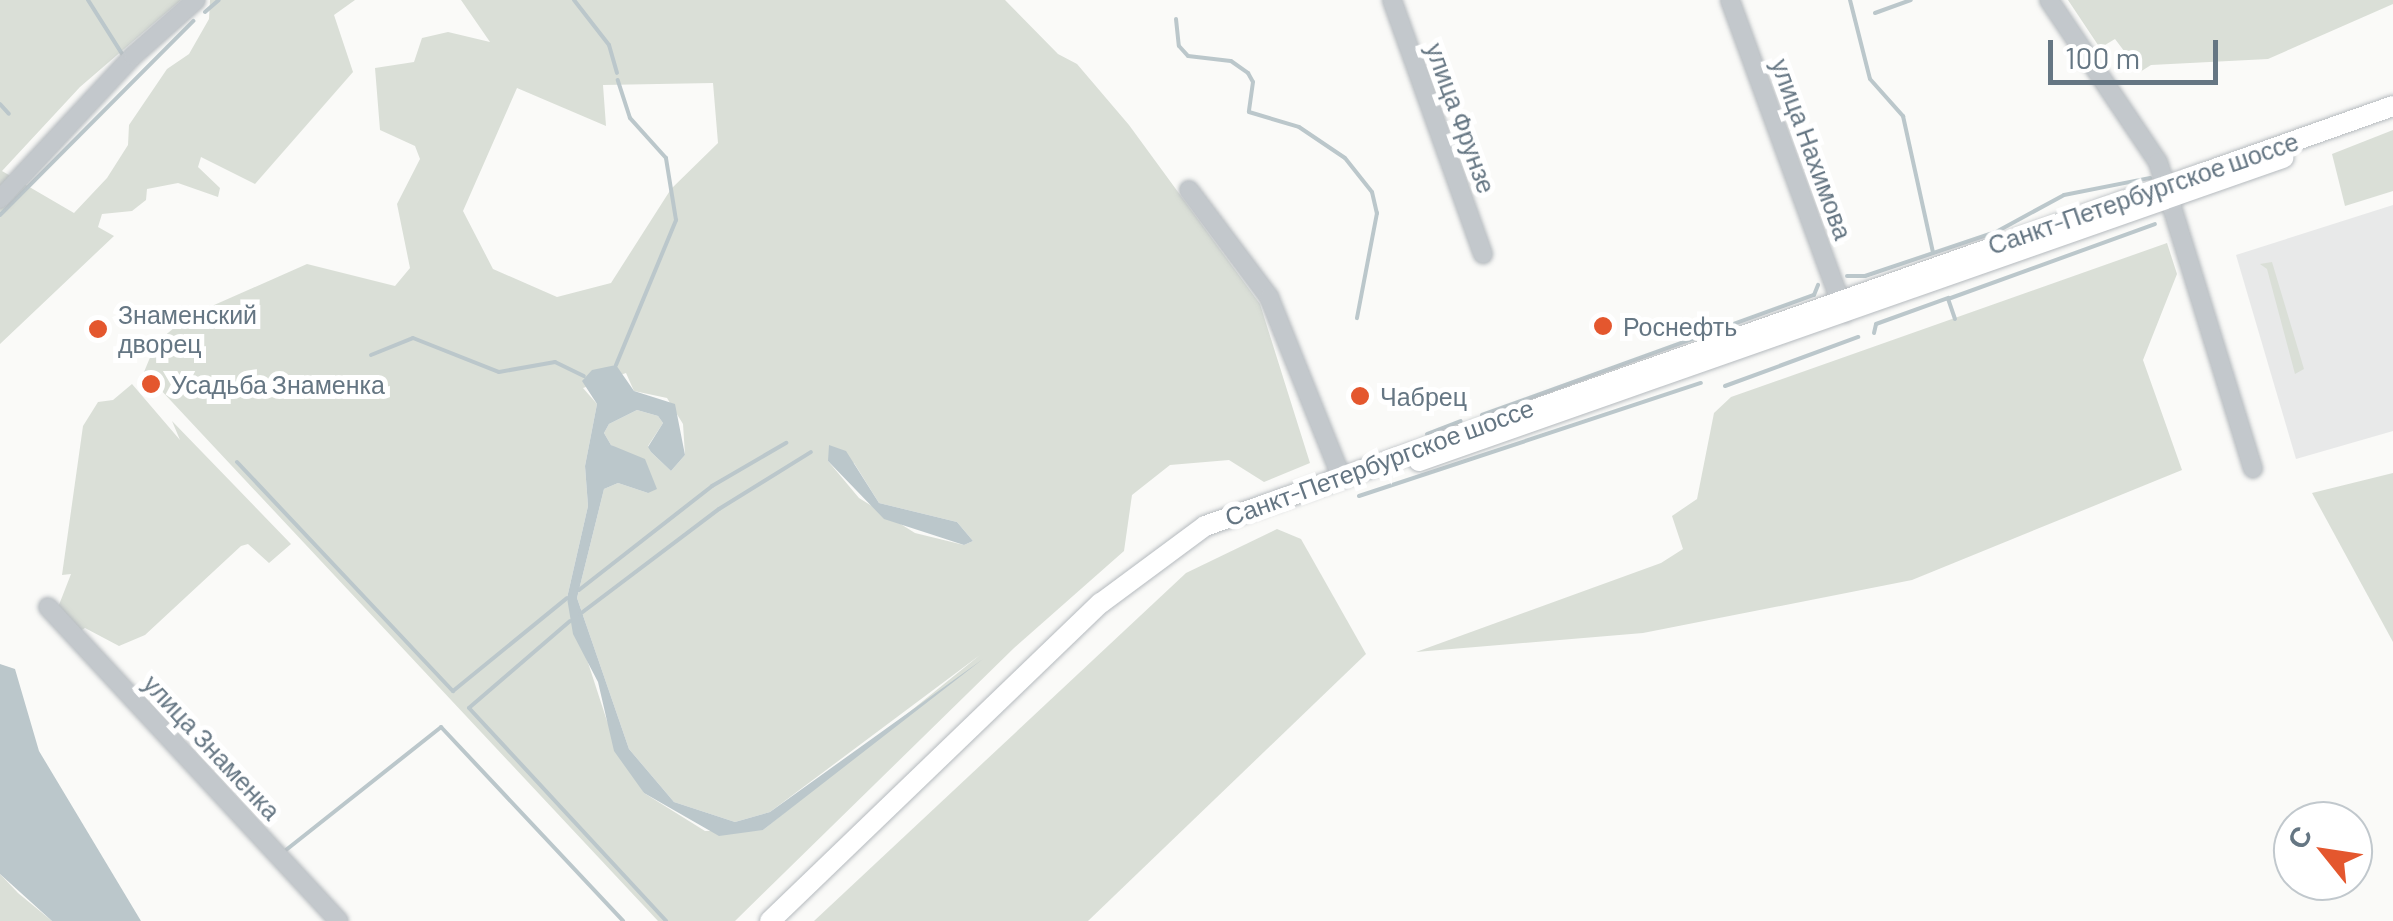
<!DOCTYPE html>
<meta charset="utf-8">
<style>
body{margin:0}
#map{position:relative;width:2393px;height:921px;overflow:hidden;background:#fafaf8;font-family:Barlow,sans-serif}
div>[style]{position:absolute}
.built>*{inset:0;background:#e8e9e9}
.green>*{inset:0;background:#dadfd7}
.water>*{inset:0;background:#bbc7cb}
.stream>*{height:4px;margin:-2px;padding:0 2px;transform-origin:2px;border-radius:2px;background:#bbc7cb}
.roads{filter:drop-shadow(0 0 2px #b5babe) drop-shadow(0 0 2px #b5babe)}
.minor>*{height:18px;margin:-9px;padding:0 9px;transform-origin:9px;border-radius:9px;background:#c3c8cc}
.major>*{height:20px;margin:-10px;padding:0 10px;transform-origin:10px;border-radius:10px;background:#fff}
.dots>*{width:28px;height:28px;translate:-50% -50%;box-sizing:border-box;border:5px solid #fff;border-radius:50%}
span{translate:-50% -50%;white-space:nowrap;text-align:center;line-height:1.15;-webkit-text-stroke:10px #fff;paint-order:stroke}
.street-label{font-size:25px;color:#657683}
.poi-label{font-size:25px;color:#657683}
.left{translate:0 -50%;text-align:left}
.north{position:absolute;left:2273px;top:801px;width:100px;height:100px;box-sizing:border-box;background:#fff;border:2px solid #c1c8cd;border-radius:50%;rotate:300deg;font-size:28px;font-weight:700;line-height:40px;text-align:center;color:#657683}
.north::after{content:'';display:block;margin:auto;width:35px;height:45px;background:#e4572e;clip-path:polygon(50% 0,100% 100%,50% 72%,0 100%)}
.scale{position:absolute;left:2048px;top:40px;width:170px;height:45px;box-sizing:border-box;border:5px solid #657683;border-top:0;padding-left:12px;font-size:30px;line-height:35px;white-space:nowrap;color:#657683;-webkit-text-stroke:8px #fff;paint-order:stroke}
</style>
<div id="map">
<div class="built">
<div style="clip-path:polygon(2393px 205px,2393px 431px,2296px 459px,2236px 255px)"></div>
</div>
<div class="green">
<div style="clip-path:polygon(0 0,181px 0,80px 87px,2px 171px,74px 213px,107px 178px,128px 145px,129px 125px,167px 69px,189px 54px,209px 19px,210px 0,355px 0,334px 15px,353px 72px,255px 184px,201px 157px,198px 167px,220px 188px,218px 197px,178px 183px,147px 189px,146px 200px,132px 211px,102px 214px,98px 227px,114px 236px,0 344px)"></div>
<div style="clip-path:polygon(evenodd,461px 0,1005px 0,1058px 54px,1077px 64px,1129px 125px,1260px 304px,1310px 463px,1264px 482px,1229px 460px,1170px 465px,1132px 495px,1124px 551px,1014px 648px,735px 921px,658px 921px,144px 372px,156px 343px,187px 317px,307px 264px,395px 286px,410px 268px,397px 204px,420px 159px,415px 146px,380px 130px,375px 68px,414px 62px,422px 38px,448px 32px,490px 42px,461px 0,713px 83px,718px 143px,671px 189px,611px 283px,557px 297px,493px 269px,463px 211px,517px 88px,606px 126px,603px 85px,713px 83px,461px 0,626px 373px,634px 391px,667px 398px,683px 424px,685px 455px,671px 471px,651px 452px,648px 446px,663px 423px,658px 416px,637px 410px,609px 424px,604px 433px,611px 445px,628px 455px,648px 493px,618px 483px,604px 489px,577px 598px,629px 749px,674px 802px,735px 822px,770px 812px,980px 655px,763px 830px,705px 831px,644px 793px,607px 721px,567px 598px,588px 506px,585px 466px,597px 404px,583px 388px,626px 373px,461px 0,828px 461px,854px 463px,879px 503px,957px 522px,973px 541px,964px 545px,915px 533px,859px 498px,828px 461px)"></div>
<div style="clip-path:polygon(2068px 0,2393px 0,2393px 4px,2268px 59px,2151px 65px,2140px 72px,2115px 39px,2100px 48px)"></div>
<div style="clip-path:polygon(2393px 130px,2393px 191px,2345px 206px,2332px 154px)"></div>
<div style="clip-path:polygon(2167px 243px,2177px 274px,2143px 360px,2182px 470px,1912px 580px,1643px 633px,1416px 652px,1661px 563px,1683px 549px,1672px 516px,1697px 499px,1714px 413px,1731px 397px)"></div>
<div style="clip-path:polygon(2272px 262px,2304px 369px,2295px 374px,2267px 269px,2260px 264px)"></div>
<div style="clip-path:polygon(132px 384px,180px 440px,172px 421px,291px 544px,269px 563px,248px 544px,241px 546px,145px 635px,119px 646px,85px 628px,72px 636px,57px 610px,71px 574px,62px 575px,83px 426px,98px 402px,113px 400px)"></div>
<div style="clip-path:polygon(2393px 473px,2393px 642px,2312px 493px)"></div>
<div style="clip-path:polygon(1277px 529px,1301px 539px,1366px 654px,1088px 921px,814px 921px,1186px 573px)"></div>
<div style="clip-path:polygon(0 874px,18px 893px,52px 921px,0 921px)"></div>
</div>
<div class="water">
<div style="clip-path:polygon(616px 365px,634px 391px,675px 404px,685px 455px,671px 471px,651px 452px,648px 447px,663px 423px,658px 416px,637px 410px,609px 424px,604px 433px,611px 445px,645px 459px,657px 489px,648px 493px,618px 483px,604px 489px,577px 598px,629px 749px,674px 802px,735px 822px,770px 812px,983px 659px,763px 830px,719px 836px,644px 793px,614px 751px,598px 682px,573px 634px,567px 598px,588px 506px,585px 466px,597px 404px,582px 381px,592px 370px)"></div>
<div style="clip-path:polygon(829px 445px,846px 451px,879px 503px,957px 522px,973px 541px,964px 545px,884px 519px,828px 461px)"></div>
<div style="clip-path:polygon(0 664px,15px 669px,39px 751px,141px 921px,52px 921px,0 874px)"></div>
</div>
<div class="stream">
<div style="left:88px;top:0;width:67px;rotate:57.7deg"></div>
<div style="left:574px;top:0;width:57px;rotate:52.1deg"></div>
<div style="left:609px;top:45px;width:29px;rotate:74deg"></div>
<div style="left:1850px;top:0;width:81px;rotate:75.8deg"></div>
<div style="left:1870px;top:79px;width:50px;rotate:48.3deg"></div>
<div style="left:1903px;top:116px;width:140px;rotate:77.6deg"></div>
<div style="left:205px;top:12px;width:18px;rotate:-41deg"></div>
<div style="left:1875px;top:13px;width:38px;rotate:-20deg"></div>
<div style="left:1176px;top:19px;width:27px;rotate:84deg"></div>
<div style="left:1179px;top:46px;width:13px;rotate:48deg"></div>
<div style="left:1188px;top:56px;width:43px;rotate:6.6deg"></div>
<div style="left:1231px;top:61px;width:21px;rotate:35deg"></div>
<div style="left:1248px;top:73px;width:10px;rotate:61deg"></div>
<div style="left:1253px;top:82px;width:30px;rotate:98deg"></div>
<div style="left:1249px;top:112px;width:52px;rotate:16.7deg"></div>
<div style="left:1299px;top:127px;width:55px;rotate:34deg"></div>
<div style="left:1345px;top:158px;width:43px;rotate:51.5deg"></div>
<div style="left:1372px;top:192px;width:22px;rotate:77deg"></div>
<div style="left:1377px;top:213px;width:107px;rotate:100.8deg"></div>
<div style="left:0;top:104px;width:13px;rotate:48deg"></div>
<div style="left:0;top:215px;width:274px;rotate:-45.1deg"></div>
<div style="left:1847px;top:276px;width:18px"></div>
<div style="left:1865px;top:276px;width:138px;rotate:-18.6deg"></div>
<div style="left:1996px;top:232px;width:77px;rotate:-28.6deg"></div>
<div style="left:2064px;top:195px;width:88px;rotate:-11.2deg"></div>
<div style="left:1955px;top:319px;width:21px;rotate:-109deg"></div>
<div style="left:1948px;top:299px;width:220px;rotate:-19.9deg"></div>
<div style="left:1874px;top:333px;width:9px;rotate:-77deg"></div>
<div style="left:1876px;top:324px;width:77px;rotate:-19.9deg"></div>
<div style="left:371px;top:355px;width:45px;rotate:-22deg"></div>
<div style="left:413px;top:338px;width:92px;rotate:21.6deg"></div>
<div style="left:499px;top:372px;width:57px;rotate:-10.1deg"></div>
<div style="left:555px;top:362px;width:32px;rotate:26deg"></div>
<div style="left:616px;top:365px;width:157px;rotate:-67.5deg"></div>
<div style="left:676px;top:220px;width:63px;rotate:-99.2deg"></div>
<div style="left:666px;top:158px;width:54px;rotate:-132deg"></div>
<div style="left:630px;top:118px;width:40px;rotate:-108deg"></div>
<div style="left:1725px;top:386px;width:142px;rotate:-20.2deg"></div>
<div style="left:1482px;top:415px;width:353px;rotate:-19.9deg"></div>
<div style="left:1814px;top:295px;width:11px;rotate:-68deg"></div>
<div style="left:1427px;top:434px;width:36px;rotate:-21deg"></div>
<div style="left:237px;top:462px;width:315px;rotate:46.7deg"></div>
<div style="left:453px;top:691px;width:147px;rotate:-39.2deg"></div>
<div style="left:1359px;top:496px;width:360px;rotate:-18.3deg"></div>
<div style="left:579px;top:590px;width:169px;rotate:-38deg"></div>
<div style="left:712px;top:486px;width:86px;rotate:-30.2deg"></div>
<div style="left:580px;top:614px;width:174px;rotate:-37.1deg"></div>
<div style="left:719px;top:509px;width:108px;rotate:-31.8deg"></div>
<div style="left:570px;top:621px;width:133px;rotate:139.3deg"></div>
<div style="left:469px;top:708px;width:290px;rotate:47.2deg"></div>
<div style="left:286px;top:850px;width:198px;rotate:-38.4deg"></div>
<div style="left:441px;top:727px;width:266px;rotate:46.8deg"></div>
</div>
<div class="roads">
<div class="minor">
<div style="left:1392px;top:0;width:270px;rotate:70.3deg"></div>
<div style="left:1730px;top:0;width:334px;rotate:69.9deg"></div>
<div style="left:2049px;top:0;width:195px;rotate:56.1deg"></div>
<div style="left:2158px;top:162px;width:321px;rotate:72.8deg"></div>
<div style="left:1189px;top:190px;width:134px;rotate:53.2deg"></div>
<div style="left:1269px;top:297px;width:191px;rotate:68.1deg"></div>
<div style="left:0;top:199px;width:195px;rotate:-47.1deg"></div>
<div style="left:133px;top:56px;width:84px;rotate:-41.6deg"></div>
<div style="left:48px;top:607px;width:428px;rotate:47.2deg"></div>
</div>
<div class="major">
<div style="left:1419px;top:461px;width:916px;rotate:-19.33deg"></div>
<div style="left:770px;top:921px;width:459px;rotate:-43.9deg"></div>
<div style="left:1101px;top:603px;width:129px;rotate:-36.5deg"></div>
<div style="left:1205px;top:526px;width:1260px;rotate:-19.47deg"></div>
</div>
</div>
<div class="dots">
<div style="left:1603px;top:326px;background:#e4572e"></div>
<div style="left:98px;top:329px;background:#e4572e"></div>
<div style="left:151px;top:384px;background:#e4572e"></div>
<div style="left:1360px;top:396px;background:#e4572e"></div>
</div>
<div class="street-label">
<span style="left:1461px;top:118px;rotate:70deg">улица Фрунзе</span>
<span style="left:1812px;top:149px;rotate:70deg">улица Нахимова</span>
<span style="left:2143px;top:193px;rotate:-19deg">Санкт-Петербургское шоссе</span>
<span style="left:1379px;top:462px;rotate:-20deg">Санкт-Петербургское шоссе</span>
<span style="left:212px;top:747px;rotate:47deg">улица Знаменка</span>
</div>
<div class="poi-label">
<span class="left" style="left:118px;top:329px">Знаменский<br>дворец</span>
<span class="left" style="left:1623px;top:326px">Роснефть</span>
<span class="left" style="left:171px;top:384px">Усадьба Знаменка</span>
<span class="left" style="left:1380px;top:396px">Чабрец</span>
</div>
<div class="north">С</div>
<div class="scale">100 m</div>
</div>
